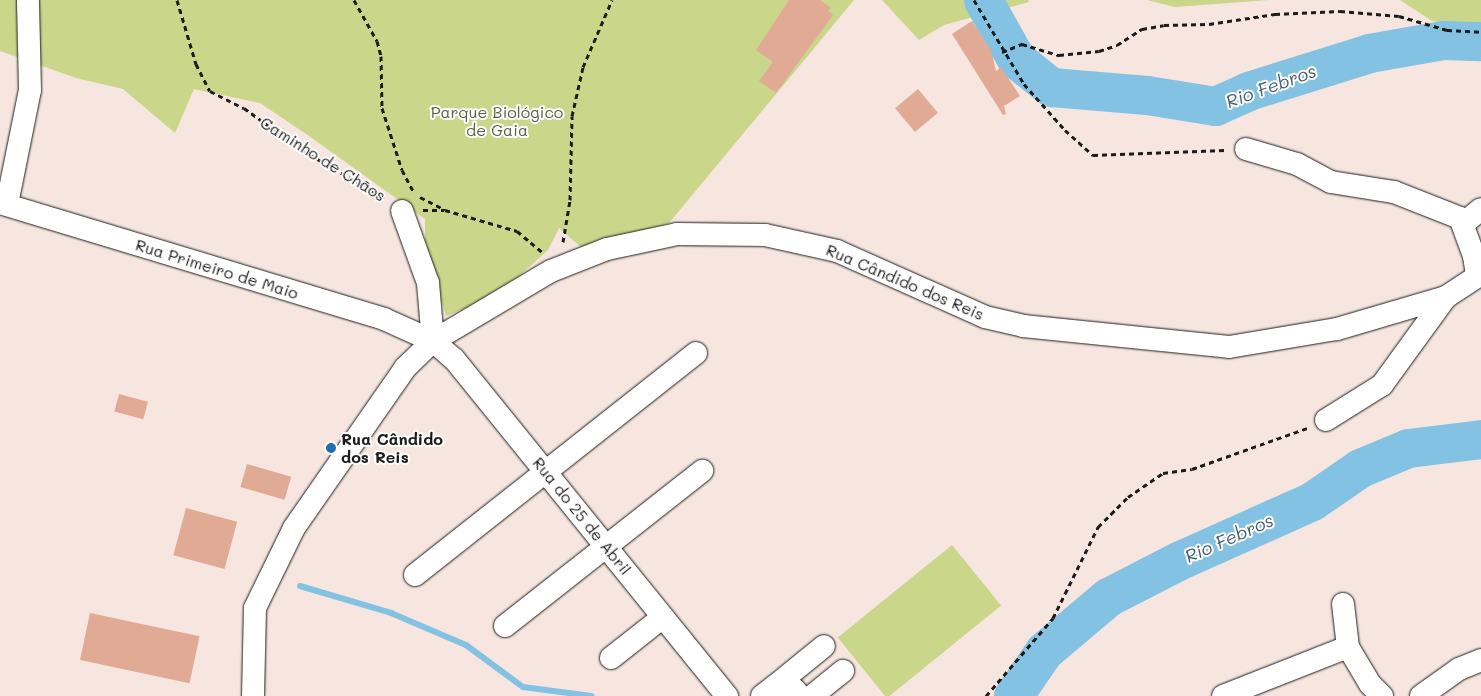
<!DOCTYPE html>
<meta charset="utf-8">
<style>
body{margin:0}
#map{position:relative;width:1481px;height:696px;overflow:hidden;background:#f6e6df;font-family:Mali,sans-serif}
div>[style]{position:absolute}
.green>*{inset:0;background:#cad689;transform-origin:0 0}
.stream>*{height:6px;margin:-3px;padding:0 3px;transform-origin:3px;border-radius:3px;background:#83c2e3}
.river>*{height:39px;margin:-19.5px;padding:0 19.5px;transform-origin:19.5px;border-radius:19.5px;background:#83c2e3}
.building>*{inset:0;background:#e0aa95;transform-origin:0 0}
.path>*{height:3px;margin-top:-1.5px;transform-origin:0;background:repeating-linear-gradient(90deg,#1c1c1c 0 5px,transparent 0 9px)}
.roads{filter:drop-shadow(0 0 1px #1c1c1c) drop-shadow(0 0 1px #1c1c1c)}
.minor>*{height:22px;margin:-11px;padding:0 11px;transform-origin:11px;border-radius:11px;background:#fff}
.dots>*{width:14px;height:14px;translate:-50% -50%;box-sizing:border-box;border:2px solid #fff;border-radius:50%}
span{translate:-50% -50%;white-space:nowrap;text-align:center;line-height:1.15;-webkit-text-stroke:4px #fff;paint-order:stroke}
.park-label{font-size:16px;color:#595d42}
.street-label{font-size:16px;color:#1c1c1c}
.poi-label{font-size:16px;color:#1c1c1c;font-weight:700}
.left{translate:0 -50%;text-align:left}
.water-label{font-size:18px;color:#455e6c;font-style:italic}
</style>
<div id="map">
<div class="green">
<div style="clip-path:polygon(0 0,854px 0,669px 223px,582px 248px,559px 228px,548px 250px,518px 277px,478px 303px,446px 316px,425px 249px,425px 219px,309px 136px,260px 103px,194px 89px,175px 133px,123px 89px,76px 78px,0 51px)"></div>
<div style="clip-path:polygon(882px 0,1028px 0,1029px 2px,944px 25px,919px 40px)"></div>
<div style="clip-path:polygon(1147px 0,1269px 0,1175px 7px)"></div>
<div style="clip-path:polygon(1400px 0,1481px 0,1481px 28px,1432px 21px)"></div>
<div style="left:952px;top:545px;width:78px;height:147px;rotate:51deg"></div>
</div>
<div class="stream">
<div style="left:300px;top:586px;width:95px;rotate:16.5deg"></div>
<div style="left:391px;top:613px;width:82px;rotate:23.1deg"></div>
<div style="left:466px;top:645px;width:71px;rotate:36.4deg"></div>
<div style="left:523px;top:687px;width:69px;rotate:7.5deg"></div>
</div>
<div class="river">
<div style="left:983px;top:0;width:68px;rotate:60.8deg"></div>
<div style="left:1016px;top:59px;width:45px;rotate:38.7deg"></div>
<div style="left:1051px;top:87px;width:96px;rotate:4.8deg"></div>
<div style="left:1147px;top:95px;width:69px;rotate:9.2deg"></div>
<div style="left:1215px;top:106px;width:36px;rotate:-24deg"></div>
<div style="left:1248px;top:91px;width:127px;rotate:-17.4deg"></div>
<div style="left:1369px;top:53px;width:75px;rotate:-10deg"></div>
<div style="left:1443px;top:40px;width:38px;rotate:2deg"></div>
<div style="left:1013px;top:696px;width:55px;rotate:-55.4deg"></div>
<div style="left:1044px;top:651px;width:84px;rotate:-40.2deg"></div>
<div style="left:1108px;top:597px;width:79px;rotate:-27.2deg"></div>
<div style="left:1178px;top:561px;width:147px;rotate:-24.1deg"></div>
<div style="left:1312px;top:501px;width:58px;rotate:-34.5deg"></div>
<div style="left:1360px;top:468px;width:52px;rotate:-22.6deg"></div>
<div style="left:1408px;top:448px;width:74px;rotate:-7deg"></div>
</div>
<div class="building">
<div style="clip-path:polygon(789px 0,820px 0,831px 8px,828px 11px,833px 15px,776px 93px,759px 81px,773px 62px,756px 50px)"></div>
<div style="clip-path:polygon(972px 21px,991px 50px,996px 71px,1001px 67px,1020px 96px,1004px 106px,1006px 114px,1003px 115px,952px 34px)"></div>
<div style="left:918px;top:89px;width:31px;height:30px;rotate:50deg"></div>
<div style="left:119px;top:394px;width:30px;height:18px;rotate:15deg"></div>
<div style="left:247px;top:464px;width:46px;height:24px;rotate:16deg"></div>
<div style="left:186px;top:508px;width:53px;height:49px;rotate:15deg"></div>
<div style="left:90px;top:613px;width:112px;height:48px;rotate:12deg"></div>
</div>
<div class="path">
<div style="left:177px;top:0;width:67px;rotate:73.5deg"></div>
<div style="left:196px;top:64px;width:30px;rotate:63deg"></div>
<div style="left:210px;top:91px;width:38px;rotate:27deg"></div>
<div style="left:244px;top:108px;width:72px;rotate:35.9deg"></div>
<div style="left:302px;top:150px;width:97px;rotate:30.3deg"></div>
<div style="left:354px;top:0;width:47px;rotate:60.7deg"></div>
<div style="left:377px;top:41px;width:16px;rotate:75deg"></div>
<div style="left:381px;top:56px;width:52px;rotate:88.9deg"></div>
<div style="left:382px;top:108px;width:65px;rotate:72.1deg"></div>
<div style="left:402px;top:170px;width:24px;rotate:62deg"></div>
<div style="left:974px;top:0;width:98px;rotate:59.2deg"></div>
<div style="left:1024px;top:84px;width:62px;rotate:48.3deg"></div>
<div style="left:1065px;top:130px;width:38px;rotate:42deg"></div>
<div style="left:1093px;top:155px;width:132px;rotate:-2.2deg"></div>
<div style="left:1002px;top:52px;width:22px;rotate:-22deg"></div>
<div style="left:1022px;top:44px;width:39px;rotate:17deg"></div>
<div style="left:1059px;top:55px;width:40px;rotate:-5.7deg"></div>
<div style="left:1099px;top:51px;width:19px;rotate:-18deg"></div>
<div style="left:1117px;top:45px;width:30px;rotate:-33deg"></div>
<div style="left:1142px;top:29px;width:22px;rotate:-10deg"></div>
<div style="left:1164px;top:25px;width:45px;rotate:-1.3deg"></div>
<div style="left:1209px;top:24px;width:67px;rotate:-8.6deg"></div>
<div style="left:1275px;top:14px;width:65px;rotate:-2.6deg"></div>
<div style="left:1340px;top:11px;width:59px;rotate:4.8deg"></div>
<div style="left:1399px;top:16px;width:50px;rotate:16.3deg"></div>
<div style="left:1447px;top:30px;width:34px;rotate:3deg"></div>
<div style="left:420px;top:197px;width:28px;rotate:27deg"></div>
<div style="left:445px;top:210px;width:75px;rotate:16.3deg"></div>
<div style="left:517px;top:231px;width:33px;rotate:40deg"></div>
<div style="left:423px;top:210px;width:21px"></div>
<div style="left:563px;top:242px;width:43px;rotate:-80.5deg"></div>
<div style="left:570px;top:200px;width:84px;rotate:-88.6deg"></div>
<div style="left:572px;top:116px;width:50px;rotate:-77.3deg"></div>
<div style="left:583px;top:67px;width:73px;rotate:-66.6deg"></div>
<div style="left:986px;top:696px;width:103px;rotate:-49.3deg"></div>
<div style="left:1053px;top:618px;width:102px;rotate:-63.7deg"></div>
<div style="left:1098px;top:527px;width:42px;rotate:-45deg"></div>
<div style="left:1128px;top:497px;width:42px;rotate:-34.4deg"></div>
<div style="left:1163px;top:473px;width:29px;rotate:-8deg"></div>
<div style="left:1192px;top:469px;width:122px;rotate:-19.6deg"></div>
</div>
<div class="roads">
<div class="minor">
<div style="left:1246px;top:149px;width:53px;rotate:16.4deg"></div>
<div style="left:1297px;top:164px;width:38px;rotate:28deg"></div>
<div style="left:1331px;top:182px;width:64px;rotate:9deg"></div>
<div style="left:1394px;top:192px;width:71px;rotate:21.5deg"></div>
<div style="left:1460px;top:218px;width:40px;rotate:69.8deg"></div>
<div style="left:1474px;top:256px;width:20px;rotate:81deg"></div>
<div style="left:0;top:203px;width:401px;rotate:16.8deg"></div>
<div style="left:384px;top:319px;width:54px;rotate:24.2deg"></div>
<div style="left:433px;top:341px;width:28px;rotate:41deg"></div>
<div style="left:454px;top:359px;width:434px;rotate:51deg"></div>
<div style="left:7px;top:204px;width:116px;rotate:-78.6deg"></div>
<div style="left:30px;top:90px;width:90px;rotate:-91.3deg"></div>
<div style="left:402px;top:211px;width:77px;rotate:70.1deg"></div>
<div style="left:428px;top:283px;width:58px;rotate:85.1deg"></div>
<div style="left:1463px;top:224px;width:23px;rotate:-40deg"></div>
<div style="left:1326px;top:420px;width:66px;rotate:-32deg"></div>
<div style="left:1382px;top:385px;width:109px;rotate:-54deg"></div>
<div style="left:1446px;top:297px;width:42px;rotate:-33.3deg"></div>
<div style="left:415px;top:575px;width:358px;rotate:-38.3deg"></div>
<div style="left:1343px;top:604px;width:43px;rotate:83.4deg"></div>
<div style="left:1348px;top:647px;width:43px;rotate:59.3deg"></div>
<div style="left:1370px;top:684px;width:17px;rotate:45deg"></div>
<div style="left:505px;top:626px;width:251px;rotate:-38.2deg"></div>
<div style="left:611px;top:658px;width:66px;rotate:-38.3deg"></div>
<div style="left:775px;top:686px;width:63px;rotate:-39.2deg"></div>
<div style="left:253px;top:696px;width:88px;rotate:-88.7deg"></div>
<div style="left:255px;top:608px;width:89px;rotate:-64deg"></div>
<div style="left:294px;top:528px;width:195px;rotate:-55.2deg"></div>
<div style="left:405px;top:368px;width:39px;rotate:-44deg"></div>
<div style="left:433px;top:341px;width:137px;rotate:-30.7deg"></div>
<div style="left:551px;top:271px;width:60px;rotate:-21.4deg"></div>
<div style="left:607px;top:249px;width:72px;rotate:-12.1deg"></div>
<div style="left:677px;top:234px;width:88px;rotate:0.7deg"></div>
<div style="left:765px;top:235px;width:74px;rotate:12.5deg"></div>
<div style="left:837px;top:251px;width:162px;rotate:24deg"></div>
<div style="left:985px;top:317px;width:39px;rotate:13deg"></div>
<div style="left:1023px;top:326px;width:207px;rotate:5.8deg"></div>
<div style="left:1229px;top:347px;width:109px;rotate:-9.5deg"></div>
<div style="left:1337px;top:329px;width:114px;rotate:-16.4deg"></div>
<div style="left:762px;top:696px;width:16px;rotate:-38deg"></div>
<div style="left:775px;top:686px;width:20px;rotate:11deg"></div>
<div style="left:795px;top:690px;width:8px;rotate:50deg"></div>
<div style="left:812px;top:696px;width:40px;rotate:-39deg"></div>
<div style="left:1223px;top:696px;width:134px;rotate:-21.4deg"></div>
<div style="left:1421px;top:696px;width:47px;rotate:-35.4deg"></div>
<div style="left:1459px;top:669px;width:24px;rotate:-22deg"></div>
</div>
</div>
<div class="dots">
<div style="left:331px;top:448px;background:#1f6fb2"></div>
</div>
<div class="park-label">
<span style="left:497px;top:121px">Parque Biológico<br>de Gaia</span>
</div>
<div class="street-label">
<span style="left:323px;top:159px;rotate:32deg">Caminho de Chãos</span>
<span style="left:217px;top:269px;rotate:17deg">Rua Primeiro de Maio</span>
<span style="left:905px;top:282px;rotate:23deg">Rua Cândido dos Reis</span>
<span style="left:582px;top:516px;rotate:51deg">Rua do 25 de Abril</span>
</div>
<div class="poi-label">
<span class="left" style="left:341px;top:448px">Rua Cândido<br>dos Reis</span>
</div>
<div class="water-label">
<span style="left:1271px;top:86px;rotate:-20deg">Rio Febros</span>
<span style="left:1229px;top:538px;rotate:-24deg">Rio Febros</span>
</div>
</div>
